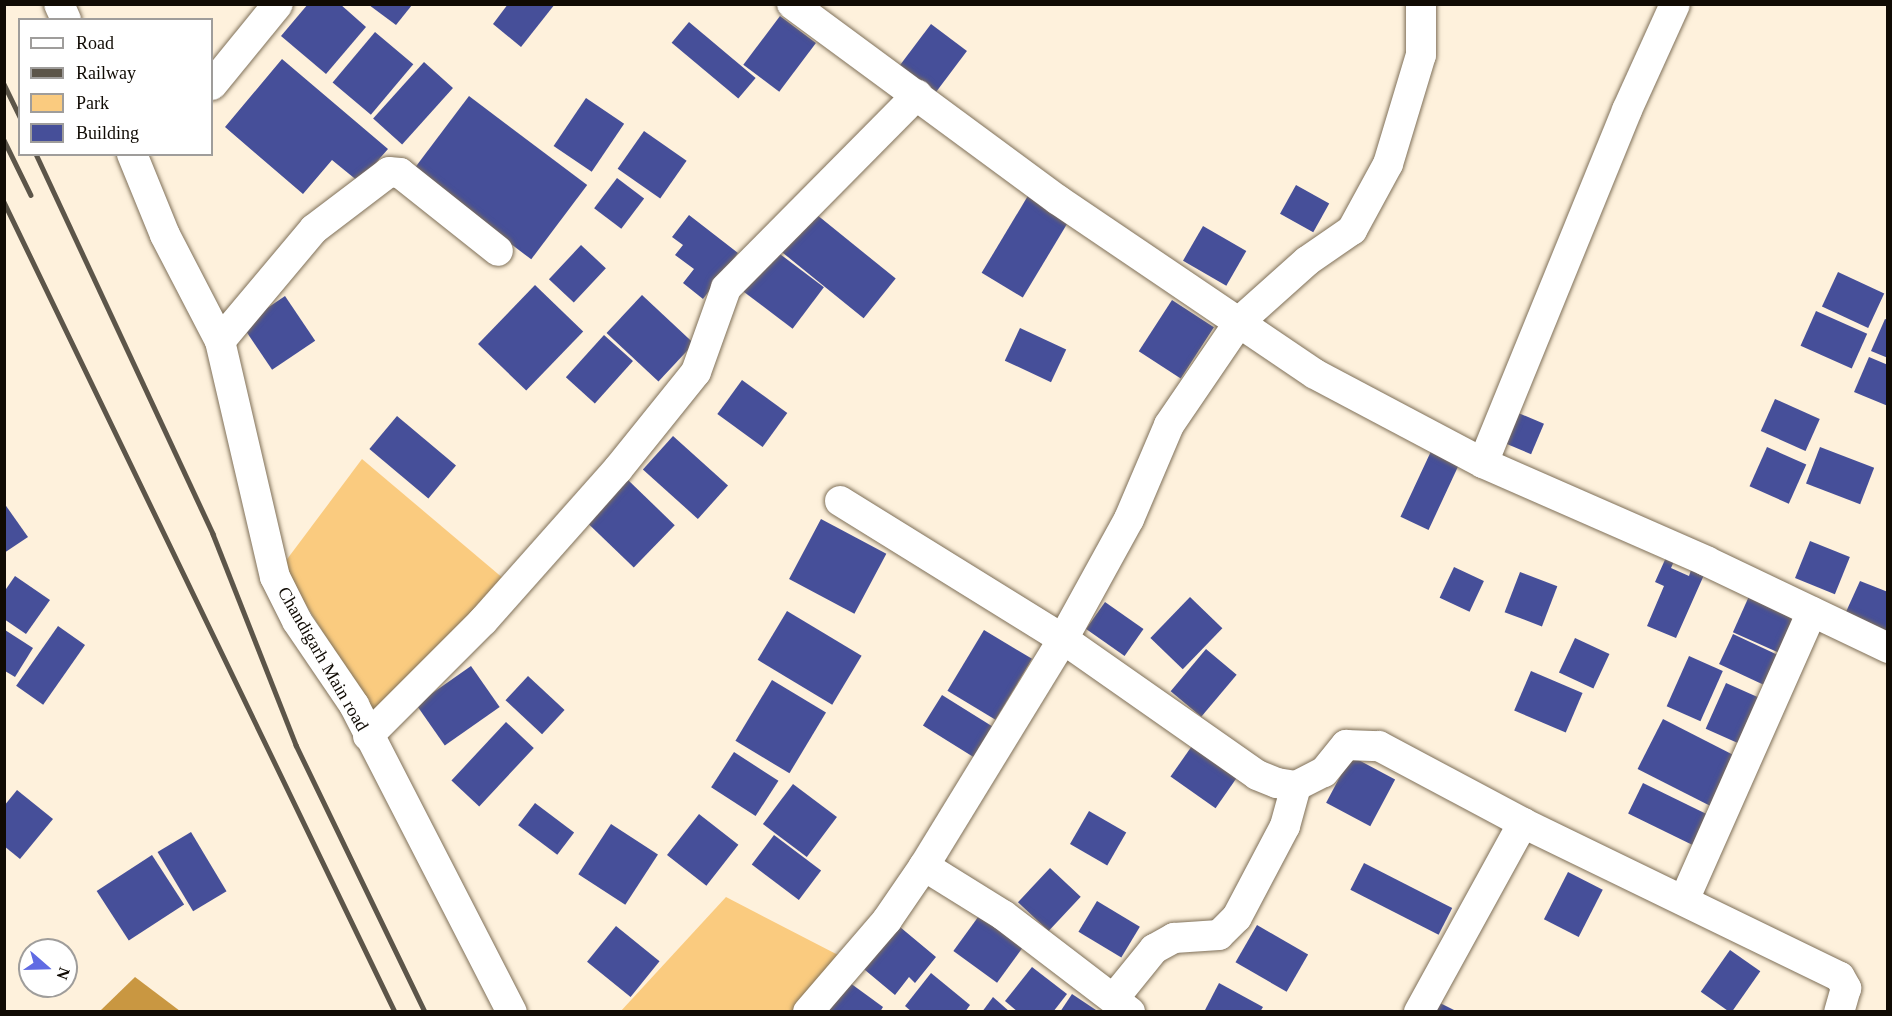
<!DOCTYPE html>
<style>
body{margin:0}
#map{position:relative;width:1892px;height:1016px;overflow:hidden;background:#fef1dc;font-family:"Times New Roman",serif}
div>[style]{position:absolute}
.green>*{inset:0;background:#facb7f}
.water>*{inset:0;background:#c99741}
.building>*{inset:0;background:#464f99;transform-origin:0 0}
.roads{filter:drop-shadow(0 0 2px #7f7059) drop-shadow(0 0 2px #7f7059)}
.minor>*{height:30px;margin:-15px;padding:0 15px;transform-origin:15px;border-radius:15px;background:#fff}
.rail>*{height:4.5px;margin:-2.25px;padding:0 2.25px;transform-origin:2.25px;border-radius:2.25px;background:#5c5549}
span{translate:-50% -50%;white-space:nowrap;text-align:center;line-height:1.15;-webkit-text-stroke:6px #fff;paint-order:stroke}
.street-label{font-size:18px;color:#100b04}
.frame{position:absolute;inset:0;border:6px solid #100b04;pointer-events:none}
.legend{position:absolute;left:18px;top:18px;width:195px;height:138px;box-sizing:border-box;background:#fff;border:2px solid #9f9d9b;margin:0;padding:8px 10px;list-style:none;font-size:18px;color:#100b04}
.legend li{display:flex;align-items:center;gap:12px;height:30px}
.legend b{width:30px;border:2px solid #9f9d9b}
.north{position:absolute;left:18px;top:938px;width:60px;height:60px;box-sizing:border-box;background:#fff;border:2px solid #9f9d9b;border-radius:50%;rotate:110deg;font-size:16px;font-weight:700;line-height:24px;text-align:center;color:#100b04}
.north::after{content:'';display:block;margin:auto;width:21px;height:27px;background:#606be3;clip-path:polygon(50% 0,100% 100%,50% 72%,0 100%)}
</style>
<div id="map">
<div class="green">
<div style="clip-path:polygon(362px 459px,504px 579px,375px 716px,282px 566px)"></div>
<div style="clip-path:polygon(726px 897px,840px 956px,796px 1011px,620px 1012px)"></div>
</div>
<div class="water">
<div style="clip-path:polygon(135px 977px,180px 1011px,100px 1011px)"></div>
</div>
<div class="building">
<div style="clip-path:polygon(308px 4px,340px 4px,366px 27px,326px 74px,281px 36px)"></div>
<div style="clip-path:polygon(508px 4px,555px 4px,521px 47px,493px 24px)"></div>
<div style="clip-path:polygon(369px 5px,412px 5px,396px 25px)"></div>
<div style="left:780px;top:16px;width:45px;height:61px;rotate:37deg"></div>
<div style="left:689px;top:22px;width:87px;height:27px;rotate:40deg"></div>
<div style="left:931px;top:24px;width:45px;height:61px;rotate:37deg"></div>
<div style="left:375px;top:32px;width:50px;height:66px;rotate:40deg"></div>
<div style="clip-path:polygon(282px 59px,388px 149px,359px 182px,332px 160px,303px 194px,225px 127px)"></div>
<div style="left:424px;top:62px;width:39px;height:76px;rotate:42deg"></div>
<div style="left:469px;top:96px;width:148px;height:93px;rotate:37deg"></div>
<div style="left:586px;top:98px;width:46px;height:58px;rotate:34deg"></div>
<div style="left:644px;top:131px;width:52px;height:46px;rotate:35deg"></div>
<div style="left:617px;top:178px;width:34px;height:38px;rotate:37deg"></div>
<div style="left:1296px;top:185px;width:38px;height:33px;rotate:29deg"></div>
<div style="left:1029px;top:194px;width:48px;height:92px;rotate:31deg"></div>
<div style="left:811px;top:210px;width:109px;height:51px;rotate:39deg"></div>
<div style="clip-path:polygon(689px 215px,738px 253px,703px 299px,683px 283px,694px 269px,675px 255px,683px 245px,672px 237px)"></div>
<div style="left:1203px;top:226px;width:50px;height:40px;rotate:30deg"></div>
<div style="left:581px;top:245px;width:34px;height:47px;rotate:43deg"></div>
<div style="left:768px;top:245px;width:70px;height:52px;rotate:37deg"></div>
<div style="left:1838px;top:272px;width:51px;height:38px;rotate:25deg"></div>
<div style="left:535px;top:285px;width:67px;height:82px;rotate:44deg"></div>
<div style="left:642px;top:295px;width:71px;height:52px;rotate:43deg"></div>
<div style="left:285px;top:296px;width:54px;height:52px;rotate:56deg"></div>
<div style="left:1172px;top:300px;width:50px;height:61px;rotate:33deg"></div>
<div style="left:1816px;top:311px;width:56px;height:38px;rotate:24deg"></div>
<div style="clip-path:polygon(1885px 319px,1888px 320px,1888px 358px,1871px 351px)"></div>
<div style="left:1020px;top:328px;width:51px;height:36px;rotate:25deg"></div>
<div style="left:604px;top:335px;width:39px;height:57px;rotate:42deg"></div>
<div style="clip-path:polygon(1869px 357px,1888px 365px,1888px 406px,1854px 392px)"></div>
<div style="left:742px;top:380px;width:56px;height:42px;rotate:36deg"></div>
<div style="left:1775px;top:399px;width:49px;height:35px;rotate:24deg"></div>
<div style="left:1509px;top:409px;width:38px;height:33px;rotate:23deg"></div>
<div style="left:397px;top:416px;width:77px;height:43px;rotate:40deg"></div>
<div style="left:673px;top:436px;width:74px;height:45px;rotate:42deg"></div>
<div style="left:1433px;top:447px;width:31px;height:77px;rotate:25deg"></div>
<div style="left:1767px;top:447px;width:43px;height:43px;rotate:24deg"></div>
<div style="left:1820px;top:447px;width:58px;height:39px;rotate:21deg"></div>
<div style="left:628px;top:480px;width:65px;height:59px;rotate:44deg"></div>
<div style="clip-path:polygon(4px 503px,28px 537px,4px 553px)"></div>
<div style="left:821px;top:519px;width:74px;height:68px;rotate:28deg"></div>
<div style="left:1810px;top:541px;width:43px;height:40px;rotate:22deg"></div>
<div style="clip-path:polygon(1668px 553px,1676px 557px,1671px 568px,1689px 576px,1691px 570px,1704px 575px,1676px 638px,1647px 626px,1664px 586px,1655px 582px)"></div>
<div style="left:1454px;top:567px;width:33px;height:34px;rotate:25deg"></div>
<div style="left:1520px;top:572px;width:40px;height:43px;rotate:21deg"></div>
<div style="clip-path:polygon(15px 576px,50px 600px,26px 634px,4px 619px,4px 592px)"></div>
<div style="clip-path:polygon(1860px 581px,1888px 592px,1888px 632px,1845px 614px)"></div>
<div style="left:1750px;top:594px;width:51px;height:42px;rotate:24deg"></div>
<div style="left:1190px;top:597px;width:45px;height:57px;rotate:44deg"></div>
<div style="left:1105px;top:602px;width:47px;height:33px;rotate:35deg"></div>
<div style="left:787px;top:611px;width:87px;height:57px;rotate:31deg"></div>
<div style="left:58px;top:626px;width:33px;height:73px;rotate:35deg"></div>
<div style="clip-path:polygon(5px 630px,33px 648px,15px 677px,5px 671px)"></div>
<div style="left:984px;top:630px;width:56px;height:71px;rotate:31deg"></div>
<div style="left:1733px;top:634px;width:55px;height:33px;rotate:25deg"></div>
<div style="left:1575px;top:638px;width:38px;height:38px;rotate:25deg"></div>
<div style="left:1206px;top:649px;width:40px;height:55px;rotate:40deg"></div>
<div style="left:1689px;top:656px;width:37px;height:55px;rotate:24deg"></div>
<div style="left:471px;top:666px;width:50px;height:67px;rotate:55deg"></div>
<div style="left:1531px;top:671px;width:56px;height:43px;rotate:23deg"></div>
<div style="left:528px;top:676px;width:50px;height:33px;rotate:43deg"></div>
<div style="left:772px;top:680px;width:63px;height:71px;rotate:31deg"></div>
<div style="left:1726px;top:683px;width:45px;height:50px;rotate:24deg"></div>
<div style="left:942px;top:695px;width:60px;height:36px;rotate:32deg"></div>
<div style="left:1663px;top:719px;width:84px;height:56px;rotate:27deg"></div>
<div style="left:506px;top:722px;width:38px;height:80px;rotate:43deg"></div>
<div style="left:1194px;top:743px;width:55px;height:41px;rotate:35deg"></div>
<div style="left:734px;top:752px;width:53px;height:42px;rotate:33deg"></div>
<div style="left:1351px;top:756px;width:50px;height:53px;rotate:28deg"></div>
<div style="left:1643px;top:783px;width:78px;height:34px;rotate:26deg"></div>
<div style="left:793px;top:784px;width:55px;height:50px;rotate:37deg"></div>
<div style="clip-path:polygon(17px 790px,53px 819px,20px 859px,4px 846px,4px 806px)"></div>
<div style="left:535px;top:803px;width:49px;height:28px;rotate:37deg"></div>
<div style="left:1089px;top:811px;width:43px;height:38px;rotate:30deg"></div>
<div style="left:699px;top:814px;width:50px;height:52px;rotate:38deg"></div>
<div style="left:611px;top:824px;width:56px;height:60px;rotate:33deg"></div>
<div style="left:191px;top:832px;width:69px;height:39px;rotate:59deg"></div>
<div style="left:774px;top:835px;width:59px;height:37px;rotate:37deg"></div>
<div style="left:152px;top:855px;width:59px;height:66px;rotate:57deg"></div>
<div style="left:1364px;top:863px;width:99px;height:30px;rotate:27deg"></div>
<div style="left:1050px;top:868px;width:42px;height:47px;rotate:43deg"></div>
<div style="left:1568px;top:872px;width:39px;height:53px;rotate:27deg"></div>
<div style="left:1097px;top:901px;width:50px;height:36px;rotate:31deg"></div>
<div style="left:981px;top:913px;width:54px;height:47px;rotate:36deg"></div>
<div style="clip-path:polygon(894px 922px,936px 957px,915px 983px,909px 977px,895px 995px,859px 965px)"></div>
<div style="left:1257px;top:925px;width:59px;height:43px;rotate:30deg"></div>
<div style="left:616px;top:926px;width:56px;height:46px;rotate:39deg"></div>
<div style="left:1730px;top:950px;width:37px;height:51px;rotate:35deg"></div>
<div style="clip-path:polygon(1032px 967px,1067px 994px,1053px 1012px,1018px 1012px,1005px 1001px)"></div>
<div style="clip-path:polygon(931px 973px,970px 1005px,965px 1012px,912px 1012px,905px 1006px)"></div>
<div style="clip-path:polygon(846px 980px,883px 1007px,880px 1012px,823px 1012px)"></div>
<div style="clip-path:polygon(1219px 983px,1263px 1007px,1260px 1012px,1204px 1012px)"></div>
<div style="clip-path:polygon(1072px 994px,1099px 1012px,1060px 1012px)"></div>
<div style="clip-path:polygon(993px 997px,1010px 1012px,982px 1012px)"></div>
<div style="clip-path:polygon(1438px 1002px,1458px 1012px,1434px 1012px)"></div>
</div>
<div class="roads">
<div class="minor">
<div style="left:59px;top:4px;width:17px;rotate:66deg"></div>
<div style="left:792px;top:4px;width:330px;rotate:36.4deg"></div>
<div style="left:1058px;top:200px;width:310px;rotate:34.1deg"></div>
<div style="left:1315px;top:374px;width:190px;rotate:27.9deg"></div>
<div style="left:1483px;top:463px;width:244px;rotate:23.7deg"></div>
<div style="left:1706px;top:561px;width:202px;rotate:25.5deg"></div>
<div style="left:212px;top:85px;width:104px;rotate:-50.8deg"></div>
<div style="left:132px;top:154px;width:87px;rotate:67.8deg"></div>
<div style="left:165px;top:235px;width:119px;rotate:62.6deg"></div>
<div style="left:220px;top:341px;width:242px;rotate:76.9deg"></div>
<div style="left:275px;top:577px;width:49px;rotate:63.4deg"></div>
<div style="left:297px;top:621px;width:102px;rotate:55.8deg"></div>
<div style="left:354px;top:705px;width:345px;rotate:62.8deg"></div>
<div style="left:220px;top:341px;width:146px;rotate:-50deg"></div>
<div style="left:314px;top:229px;width:94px;rotate:-37.2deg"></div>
<div style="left:389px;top:172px;width:11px;rotate:5deg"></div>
<div style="left:400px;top:173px;width:125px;rotate:38.5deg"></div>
<div style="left:1483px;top:463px;width:381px;rotate:-67.8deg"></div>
<div style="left:1627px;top:110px;width:116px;rotate:-65.6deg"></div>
<div style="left:840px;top:501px;width:262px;rotate:31.8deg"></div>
<div style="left:1063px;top:639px;width:137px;rotate:-61.2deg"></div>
<div style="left:1129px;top:519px;width:102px;rotate:-66.9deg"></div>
<div style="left:1169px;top:425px;width:126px;rotate:-55.7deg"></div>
<div style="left:1240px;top:321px;width:90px;rotate:-41.8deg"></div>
<div style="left:1307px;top:261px;width:55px;rotate:-34.6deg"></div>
<div style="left:1352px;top:230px;width:75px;rotate:-61.4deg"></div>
<div style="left:1388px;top:164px;width:114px;rotate:-73.2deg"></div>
<div style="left:1421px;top:55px;width:51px;rotate:-90deg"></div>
<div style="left:368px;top:736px;width:163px;rotate:-45deg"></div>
<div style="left:483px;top:621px;width:203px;rotate:-48.4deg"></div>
<div style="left:618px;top:469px;width:124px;rotate:-51.2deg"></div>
<div style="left:696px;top:372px;width:89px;rotate:-70.3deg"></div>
<div style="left:726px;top:288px;width:272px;rotate:-45.3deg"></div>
<div style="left:924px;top:866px;width:93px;rotate:31.8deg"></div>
<div style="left:1003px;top:915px;width:160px;rotate:37.4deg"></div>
<div style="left:1685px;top:898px;width:313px;rotate:-66.1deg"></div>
<div style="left:1115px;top:997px;width:62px;rotate:-50.9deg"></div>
<div style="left:1154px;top:949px;width:23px;rotate:-29deg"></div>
<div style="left:1174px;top:938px;width:45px;rotate:-3.8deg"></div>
<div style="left:1219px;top:935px;width:25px;rotate:-45deg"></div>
<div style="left:1237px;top:917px;width:103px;rotate:-62.2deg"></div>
<div style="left:1285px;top:826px;width:41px;rotate:-74.6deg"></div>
<div style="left:808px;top:1012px;width:121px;rotate:-49.3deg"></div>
<div style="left:887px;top:920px;width:65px;rotate:-55.6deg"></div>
<div style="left:924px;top:866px;width:266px;rotate:-58.5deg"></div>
<div style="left:1063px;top:639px;width:237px;rotate:35deg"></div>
<div style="left:1257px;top:775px;width:22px;rotate:22deg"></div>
<div style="left:1277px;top:783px;width:19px;rotate:9deg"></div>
<div style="left:1296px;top:786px;width:31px;rotate:-27deg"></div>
<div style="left:1324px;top:772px;width:35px;rotate:-51deg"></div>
<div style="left:1346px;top:745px;width:33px;rotate:2deg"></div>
<div style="left:1379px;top:746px;width:163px;rotate:28.1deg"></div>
<div style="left:1523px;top:823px;width:352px;rotate:25.9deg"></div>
<div style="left:1840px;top:977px;width:13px;rotate:61deg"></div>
<div style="left:1846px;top:988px;width:25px;rotate:106deg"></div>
<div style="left:1419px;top:1012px;width:216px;rotate:-61.2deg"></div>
</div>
</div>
<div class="rail">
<div style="left:4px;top:84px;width:37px;rotate:64deg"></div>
<div style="left:4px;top:140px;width:61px;rotate:63.9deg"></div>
<div style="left:36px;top:154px;width:419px;rotate:65deg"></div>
<div style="left:213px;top:534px;width:227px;rotate:68.5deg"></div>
<div style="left:296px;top:745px;width:297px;rotate:64.2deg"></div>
<div style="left:4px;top:202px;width:899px;rotate:64.23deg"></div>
</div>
<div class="street-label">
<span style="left:323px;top:659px;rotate:60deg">Chandigarh Main road</span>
</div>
<div class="frame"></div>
<ul class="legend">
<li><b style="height:8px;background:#fff"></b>Road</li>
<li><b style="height:8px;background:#5c5549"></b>Railway</li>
<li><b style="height:16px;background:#facb7f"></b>Park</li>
<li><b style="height:16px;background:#464f99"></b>Building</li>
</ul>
<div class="north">N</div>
</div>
